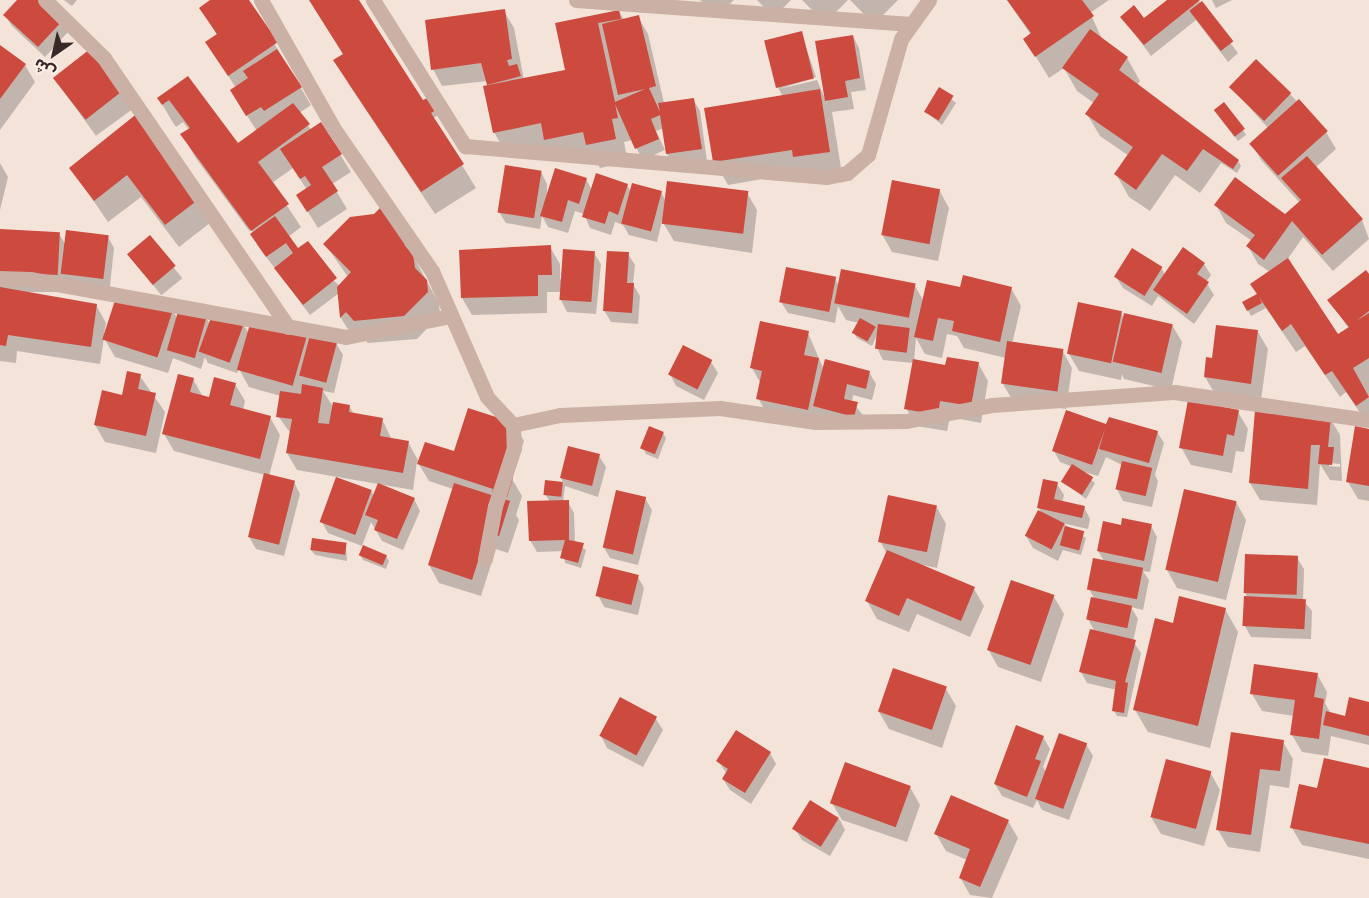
<!DOCTYPE html>
<meta charset="utf-8">
<style>
body{margin:0}
#map{position:relative;width:1369px;height:898px;overflow:hidden;background:#f3e3d9;font-family:Barlow,"Noto Sans Arabic",sans-serif}
div>[style]{position:absolute}
.shadow>*{inset:0;background:#0003;transform-origin:0 0}
.building>*{inset:0;background:#cc4a3e;transform-origin:0 0}
.street>*{height:15px;margin:-7.5px;padding:0 7.5px;transform-origin:7.5px;border-radius:7.5px;background:#cbb0a5}
span{translate:-50% -50%;white-space:nowrap;text-align:center;line-height:1.15;-webkit-text-stroke:5px #faeee6;paint-order:stroke}
.north{position:absolute;left:24px;top:24px;width:60px;height:60px;-webkit-text-stroke:4px #faeee6;paint-order:stroke;rotate:214deg;font-size:16px;font-weight:700;line-height:24px;text-align:center;color:#372927}
.north::after{content:'';display:block;margin:auto;width:21px;height:27px;background:#372927;clip-path:polygon(50% 0,100% 100%,50% 72%,0 100%)}
</style>
<div id="map">
<div class="shadow">
<div style="clip-path:polygon(19px 0,39px 0,68px 32px,45px 57px,12px 26px,5px 15px)"></div>
<div style="clip-path:polygon(64px 0,77px 0,72px 6px)"></div>
<div style="clip-path:polygon(212px 0,248px 0,311px 105px,299px 113px,311px 130px,321px 124px,351px 172px,332px 184px,347px 209px,318px 228px,298px 196px,307px 190px,293px 168px,272px 183px,301px 227px,288px 237px,298px 251px,340px 286px,348px 277px,325px 244px,374px 216px,416px 252px,417px 263px,439px 304px,440px 315px,417px 339px,368px 343px,359px 334px,354px 339px,341px 318px,339px 293px,310px 315px,258px 246px,249px 224px,250px 232px,195px 157px,182px 134px,189px 130px,183px 122px,176px 127px,172px 121px,159px 99px,188px 78px,237px 145px,257px 131px,242px 108px,236px 88px,207px 43px,217px 35px,201px 8px)"></div>
<div style="clip-path:polygon(309px 0,358px 0,423px 102px,442px 113px,433px 118px,476px 188px,435px 214px,348px 83px,344px 55px)"></div>
<div style="clip-path:polygon(700px 0,734px 0,717px 17px)"></div>
<div style="clip-path:polygon(757px 0,791px 0,774px 17px)"></div>
<div style="clip-path:polygon(802px 0,848px 0,825px 23px)"></div>
<div style="clip-path:polygon(850px 0,898px 0,883px 15px,887px 23px,880px 30px)"></div>
<div style="clip-path:polygon(1007px 0,1109px 0,1090px 13px,1103px 41px,1127px 58px,1140px 81px,1137px 85px,1238px 161px,1241px 166px,1237px 173px,1221px 163px,1200px 193px,1175px 175px,1150px 211px,1129px 197px,1116px 174px,1129px 156px,1100px 136px,1087px 114px,1094px 103px,1077px 91px,1064px 68px,1049px 78px,1025px 39px,1031px 35px)"></div>
<div style="clip-path:polygon(1168px 0,1198px 0,1238px 53px,1228px 62px,1196px 20px,1151px 56px,1122px 17px,1144px 20px)"></div>
<div style="clip-path:polygon(1212px 0,1232px 0,1216px 8px)"></div>
<div style="clip-path:polygon(504px 11px,514px 28px,524px 80px,566px 71px,556px 24px,619px 11px,624px 20px,638px 17px,648px 34px,664px 103px,693px 99px,700px 111px,707px 161px,674px 165px,667px 154px,664px 128px,656px 131px,665px 150px,643px 160px,632px 140px,624px 142px,628px 162px,600px 168px,593px 155px,559px 162px,550px 146px,507px 155px,494px 132px,487px 81px,442px 86px,433px 69px)"></div>
<div style="clip-path:polygon(801px 32px,816px 77px,779px 89px,817px 80px,827px 103px,817px 42px,853px 36px,859px 48px,866px 90px,851px 92px,854px 109px,832px 112px,842px 174px,804px 172px,728px 185px,715px 162px,783px 97px,778px 87px)"></div>
<div style="clip-path:polygon(0 46px,25px 65px,35px 82px,0 130px)"></div>
<div style="left:90px;top:51px;width:72px;height:45px;rotate:54deg"></div>
<div style="clip-path:polygon(1231px 87px,1290px 94px,1326px 132px,1336px 149px,1315px 168px,1362px 220px,1369px 239px,1333px 271px,1303px 237px,1287px 260px,1338px 336px,1349px 329px,1329px 300px,1369px 276px,1369px 426px,1346px 392px,1340px 397px,1305px 346px,1296px 352px,1266px 308px,1251px 316px,1244px 303px,1258px 295px,1270px 272px,1258px 264px,1248px 246px,1252px 241px,1226px 223px,1216px 205px,1285px 216px,1300px 203px,1261px 160px,1251px 143px,1268px 128px)"></div>
<div style="clip-path:polygon(939px 89px,956px 103px,942px 125px,925px 111px)"></div>
<div style="clip-path:polygon(139px 114px,215px 219px,179px 247px,141px 197px,108px 222px,71px 168px)"></div>
<div style="clip-path:polygon(1219px 115px,1243px 130px,1246px 135px,1238px 141px)"></div>
<div style="clip-path:polygon(0 163px,8px 177px,0 210px)"></div>
<div style="clip-path:polygon(541px 172px,547px 184px,547px 198px,586px 179px,592px 190px,627px 185px,631px 192px,661px 192px,666px 202px,747px 193px,757px 210px,752px 253px,674px 241px,662px 221px,657px 242px,629px 235px,623px 225px,615px 222px,611px 235px,590px 228px,584px 214px,575px 211px,568px 233px,548px 227px,542px 216px,540px 229px,506px 223px,499px 212px)"></div>
<div style="clip-path:polygon(939px 190px,949px 208px,938px 261px,892px 252px,882px 234px)"></div>
<div style="clip-path:polygon(0 230px,59px 234px,66px 245px,108px 237px,114px 248px,110px 286px,113px 292px,17px 292px,96px 305px,106px 323px,104px 334px,172px 310px,178px 319px,206px 318px,210px 324px,243px 324px,249px 334px,307px 334px,310px 340px,336px 343px,343px 355px,334px 393px,323px 391px,334px 408px,349px 406px,354px 414px,382px 419px,392px 440px,408px 442px,419px 462px,455px 453px,514px 424px,524px 441px,512px 479px,522px 496px,516px 515px,519px 520px,508px 553px,496px 549px,481px 596px,439px 583px,429px 565px,453px 489px,429px 481px,417px 461px,413px 490px,297px 470px,287px 453px,291px 434px,278px 416px,281px 396px,249px 387px,239px 369px,237px 373px,208px 363px,205px 357px,201px 369px,173px 358px,168px 373px,115px 357px,104px 338px,100px 364px,17px 351px,16px 363px,0 361px)"></div>
<div style="left:149px;top:237px;width:53px;height:27px;rotate:51deg"></div>
<div style="clip-path:polygon(550px 247px,560px 264px,560px 280px,594px 253px,601px 264px,596px 314px,567px 312px,561px 300px,561px 292px,547px 292px,547px 313px,472px 315px,462px 298px)"></div>
<div style="clip-path:polygon(628px 254px,635px 265px,633px 284px,640px 296px,638px 324px,611px 322px,604px 310px)"></div>
<div style="clip-path:polygon(1204px 264px,1211px 275px,1206px 282px,1214px 295px,1194px 324px,1158px 296px,1152px 306px,1123px 288px,1116px 277px,1162px 269px,1165px 275px)"></div>
<div style="clip-path:polygon(835px 278px,839px 286px,915px 286px,923px 300px,961px 289px,1011px 288px,1021px 306px,1012px 344px,1062px 350px,1072px 368px,1066px 409px,1013px 401px,1003px 384px,1006px 358px,964px 348px,957px 336px,947px 334px,942px 358px,925px 354px,916px 338px,914px 361px,947px 366px,978px 363px,988px 381px,981px 423px,950px 417px,947px 431px,916px 426px,906px 408px,913px 363px,883px 360px,877px 348px,878px 333px,872px 346px,857px 338px,854px 333px,859px 323px,846px 320px,838px 306px,835px 323px,788px 313px,781px 302px)"></div>
<div style="clip-path:polygon(1121px 313px,1124px 319px,1172px 325px,1182px 342px,1171px 390px,1124px 379px,1122px 374px,1121px 380px,1079px 371px,1069px 354px)"></div>
<div style="clip-path:polygon(1258px 332px,1268px 349px,1261px 400px,1215px 394px,1205px 377px,1213px 360px)"></div>
<div style="clip-path:polygon(808px 333px,824px 370px,869px 372px,876px 384px,872px 400px,853px 395px,852px 402px,863px 415px,768px 416px,758px 398px,761px 384px,752px 368px)"></div>
<div style="clip-path:polygon(684px 347px,711px 362px,718px 373px,704px 400px,676px 386px,670px 374px)"></div>
<div style="clip-path:polygon(140px 376px,165px 412px,156px 453px,105px 442px,95px 425px)"></div>
<div style="clip-path:polygon(193px 379px,203px 397px,210px 399px,235px 384px,245px 401px,243px 410px,270px 417px,280px 435px,269px 476px,294px 482px,300px 494px,284px 556px,256px 549px,249px 537px,265px 475px,174px 451px,164px 434px)"></div>
<div style="clip-path:polygon(1238px 412px,1248px 429px,1244px 452px,1236px 451px,1232px 473px,1191px 465px,1181px 447px)"></div>
<div style="clip-path:polygon(evenodd,1330px 418px,1340px 435px,1342px 481px,1330px 480px,1320px 464px,1317px 505px,1260px 500px,1250px 483px,1330px 418px,1329px 463px,1340px 464px,1340px 467px,1329px 466px,1329px 463px)"></div>
<div style="clip-path:polygon(1107px 426px,1157px 432px,1164px 443px,1155px 475px,1158px 481px,1152px 507px,1123px 501px,1117px 489px,1122px 465px,1106px 457px,1098px 476px,1081px 471px,1095px 483px,1086px 499px,1063px 482px,1073px 467px,1060px 462px,1054px 451px)"></div>
<div style="clip-path:polygon(1369px 430px,1369px 501px,1358px 499px,1348px 482px)"></div>
<div style="clip-path:polygon(663px 433px,666px 438px,658px 459px,646px 454px,643px 448px)"></div>
<div style="clip-path:polygon(599px 456px,606px 467px,598px 497px,565px 486px,563px 502px,568px 502px,574px 513px,575px 543px,586px 550px,581px 568px,565px 563px,564px 551px,537px 552px,530px 540px,550px 502px,545px 494px,547px 481px,564px 484px,561px 478px)"></div>
<div style="clip-path:polygon(1057px 484px,1064px 495px,1062px 503px,1084px 507px,1090px 519px,1088px 529px,1062px 523px,1086px 538px,1081px 555px,1063px 550px,1058px 561px,1033px 548px,1026px 536px,1042px 514px,1039px 508px)"></div>
<div style="clip-path:polygon(371px 491px,374px 496px,414px 499px,420px 511px,403px 550px,382px 541px,371px 522px,362px 546px,328px 533px,322px 522px)"></div>
<div style="clip-path:polygon(645px 498px,652px 510px,638px 565px,610px 558px,603px 546px)"></div>
<div style="clip-path:polygon(1236px 502px,1246px 520px,1226px 600px,1177px 588px,1167px 570px)"></div>
<div style="clip-path:polygon(936px 506px,946px 524px,937px 568px,923px 565px,974px 589px,984px 606px,970px 637px,917px 614px,909px 632px,877px 619px,867px 601px,887px 554px,880px 541px)"></div>
<div style="clip-path:polygon(1151px 526px,1157px 537px,1150px 572px,1143px 571px,1149px 580px,1143px 610px,1131px 607px,1138px 619px,1133px 641px,1141px 653px,1127px 717px,1117px 716px,1114px 711px,1117px 690px,1087px 683px,1081px 672px,1095px 632px,1088px 619px,1095px 600px,1089px 589px,1104px 561px,1098px 551px,1122px 527px)"></div>
<div style="clip-path:polygon(346px 545px,347px 561px,315px 555px,311px 550px)"></div>
<div style="clip-path:polygon(360px 555px,386px 556px,389px 561px,386px 569px,363px 560px)"></div>
<div style="clip-path:polygon(1297px 558px,1304px 569px,1303px 600px,1312px 611px,1311px 639px,1251px 637px,1245px 626px,1248px 598px,1245px 593px)"></div>
<div style="clip-path:polygon(638px 577px,644px 588px,638px 615px,604px 607px,598px 595px)"></div>
<div style="clip-path:polygon(1054px 597px,1064px 614px,1041px 682px,998px 667px,988px 649px)"></div>
<div style="clip-path:polygon(1225px 609px,1238px 632px,1210px 748px,1148px 732px,1135px 710px)"></div>
<div style="clip-path:polygon(1317px 674px,1327px 692px,1325px 703px,1331px 714px,1346px 718px,1369px 703px,1369px 745px,1331px 736px,1328px 756px,1302px 752px,1292px 735px,1294px 716px,1262px 711px,1252px 694px)"></div>
<div style="clip-path:polygon(946px 689px,956px 706px,942px 748px,889px 729px,879px 712px)"></div>
<div style="clip-path:polygon(656px 719px,663px 730px,643px 767px,607px 748px,601px 736px)"></div>
<div style="clip-path:polygon(1232px 734px,1283px 742px,1293px 759px,1289px 788px,1270px 785px,1260px 852px,1228px 847px,1218px 830px)"></div>
<div style="clip-path:polygon(1043px 737px,1050px 749px,1043px 767px,1046px 772px,1086px 744px,1093px 756px,1069px 820px,1042px 810px,1037px 800px,1033px 808px,1002px 796px,995px 784px)"></div>
<div style="clip-path:polygon(770px 753px,776px 764px,751px 804px,730px 790px,723px 779px,727px 774px,718px 761px)"></div>
<div style="clip-path:polygon(1369px 769px,1369px 859px,1302px 845px,1292px 828px,1318px 790px)"></div>
<div style="clip-path:polygon(1210px 772px,1220px 790px,1204px 846px,1161px 834px,1151px 817px)"></div>
<div style="clip-path:polygon(910px 787px,920px 805px,907px 842px,842px 820px,832px 803px)"></div>
<div style="clip-path:polygon(811px 802px,840px 820px,845px 830px,830px 856px,802px 840px,795px 829px)"></div>
<div style="clip-path:polygon(1008px 821px,1018px 838px,992px 898px,970px 895px,960px 877px,967px 860px,946px 851px,936px 834px)"></div>
</div>
<div class="building">
<div style="clip-path:polygon(17px 0,41px 0,63px 20px,38px 47px,3px 15px)"></div>
<div style="clip-path:polygon(210px 0,249px 0,278px 42px,228px 76px,205px 42px,217px 34px,199px 8px)"></div>
<div style="clip-path:polygon(309px 0,359px 0,423px 100px,434px 95px,441px 107px,431px 113px,464px 164px,421px 192px,333px 60px,343px 54px)"></div>
<div style="clip-path:polygon(1007px 0,1082px 0,1094px 16px,1035px 57px,1023px 39px,1031px 33px)"></div>
<div style="clip-path:polygon(1167px 0,1200px 0,1144px 45px,1120px 17px,1134px 5px,1144px 18px)"></div>
<div style="left:1202px;top:1px;width:51px;height:16px;rotate:52deg"></div>
<div style="clip-path:polygon(505px 9px,512px 59px,507px 60px,509px 66px,517px 64px,521px 76px,487px 85px,481px 63px,431px 70px,425px 20px)"></div>
<div style="clip-path:polygon(619px 10px,621px 19px,598px 23px,615px 102px,645px 89px,618px 95px,602px 24px,639px 15px,656px 86px,649px 88px,660px 112px,658px 103px,694px 98px,702px 149px,666px 154px,660px 115px,651px 119px,659px 139px,635px 149px,615px 104px,618px 118px,612px 119px,616px 139px,586px 145px,583px 132px,544px 140px,541px 123px,493px 133px,483px 86px,565px 70px,555px 23px)"></div>
<div style="clip-path:polygon(1090px 29px,1128px 57px,1119px 70px,1239px 160px,1233px 169px,1203px 149px,1187px 171px,1162px 154px,1136px 190px,1114px 174px,1133px 147px,1085px 114px,1099px 94px,1062px 68px)"></div>
<div style="left:802px;top:31px;width:49px;height:39px;rotate:76deg"></div>
<div style="clip-path:polygon(853px 35px,860px 78px,845px 81px,848px 97px,825px 101px,815px 41px)"></div>
<div style="clip-path:polygon(0 45px,26px 64px,0 99px)"></div>
<div style="left:90px;top:49px;width:53px;height:47px;rotate:52deg"></div>
<div style="clip-path:polygon(277px 49px,302px 87px,264px 111px,261px 107px,246px 116px,230px 90px,248px 78px,243px 71px)"></div>
<div style="left:1256px;top:59px;width:49px;height:39px;rotate:44deg"></div>
<div style="clip-path:polygon(188px 76px,238px 143px,293px 103px,310px 124px,258px 162px,289px 204px,251px 231px,180px 134px,190px 128px,169px 100px,162px 105px,157px 98px)"></div>
<div style="left:939px;top:87px;width:17px;height:29px;rotate:31deg"></div>
<div style="clip-path:polygon(820px 89px,830px 152px,793px 157px,792px 150px,713px 162px,704px 108px)"></div>
<div style="left:1299px;top:99px;width:43px;height:67px;rotate:48deg"></div>
<div style="left:1224px;top:102px;width:34px;height:13px;rotate:52deg"></div>
<div style="clip-path:polygon(139px 112px,203px 196px,165px 225px,127px 175px,94px 201px,69px 168px)"></div>
<div style="clip-path:polygon(321px 122px,342px 154px,322px 167px,338px 191px,307px 212px,296px 195px,311px 185px,305px 176px,300px 179px,280px 149px)"></div>
<div style="clip-path:polygon(1307px 156px,1363px 219px,1322px 255px,1292px 221px,1264px 260px,1246px 246px,1255px 235px,1214px 205px,1235px 177px,1285px 214px,1301px 200px,1281px 178px)"></div>
<div style="left:505px;top:165px;width:37px;height:48px;rotate:9deg"></div>
<div style="clip-path:polygon(555px 168px,587px 178px,579px 204px,568px 200px,562px 222px,540px 216px)"></div>
<div style="clip-path:polygon(596px 173px,628px 184px,618px 215px,609px 211px,605px 224px,582px 217px)"></div>
<div style="left:892px;top:180px;width:49px;height:56px;rotate:11deg"></div>
<div style="left:667px;top:181px;width:82px;height:43px;rotate:7deg"></div>
<div style="left:632px;top:183px;width:31px;height:42px;rotate:15deg"></div>
<div style="clip-path:polygon(382px 206px,403px 228px,405px 246px,413px 254px,415px 268px,427px 280px,428px 292px,404px 316px,354px 321px,346px 312px,340px 318px,337px 287px,351px 272px,323px 244px,350px 217px,374px 214px)"></div>
<div style="clip-path:polygon(275px 216px,298px 248px,308px 241px,337px 278px,303px 305px,274px 268px,293px 253px,286px 243px,266px 257px,250px 234px)"></div>
<div style="left:0;top:229px;width:60px;height:43px;rotate:3deg"></div>
<div style="left:66px;top:230px;width:43px;height:44px;rotate:7deg"></div>
<div style="left:150px;top:235px;width:40px;height:30px;rotate:50deg"></div>
<div style="clip-path:polygon(551px 245px,552px 275px,538px 275px,538px 296px,461px 298px,459px 250px)"></div>
<div style="clip-path:polygon(1183px 247px,1205px 263px,1197px 274px,1209px 282px,1187px 314px,1153px 290px)"></div>
<div style="left:1132px;top:248px;width:36px;height:34px;rotate:32deg"></div>
<div style="left:563px;top:249px;width:32px;height:51px;rotate:4deg"></div>
<div style="clip-path:polygon(607px 251px,629px 252px,627px 283px,634px 283px,632px 313px,603px 311px)"></div>
<div style="clip-path:polygon(1288px 258px,1338px 334px,1349px 327px,1327px 300px,1366px 270px,1369px 274px,1369px 311px,1356px 321px,1369px 313px,1369px 358px,1353px 368px,1369px 397px,1356px 406px,1332px 371px,1325px 375px,1291px 324px,1282px 331px,1259px 297px,1262px 303px,1247px 311px,1242px 302px,1257px 294px,1250px 284px)"></div>
<div style="left:786px;top:267px;width:51px;height:36px;rotate:11deg"></div>
<div style="left:841px;top:269px;width:76px;height:35px;rotate:11deg"></div>
<div style="clip-path:polygon(963px 275px,1012px 287px,1000px 342px,952px 331px,954px 321px,938px 318px,933px 341px,914px 337px,927px 280px,960px 287px)"></div>
<div style="clip-path:polygon(0 287px,97px 304px,91px 347px,8px 335px,6px 346px,0 345px)"></div>
<div style="left:118px;top:291px;width:58px;height:51px;rotate:18deg"></div>
<div style="left:1078px;top:302px;width:45px;height:53px;rotate:12deg"></div>
<div style="left:179px;top:308px;width:29px;height:44px;rotate:16deg"></div>
<div style="left:213px;top:312px;width:33px;height:42px;rotate:20deg"></div>
<div style="left:1124px;top:313px;width:50px;height:50px;rotate:13deg"></div>
<div style="left:252px;top:317px;width:58px;height:55px;rotate:16deg"></div>
<div style="left:860px;top:318px;width:18px;height:17px;rotate:29deg"></div>
<div style="clip-path:polygon(760px 321px,809px 331px,804px 355px,819px 358px,808px 410px,756px 399px,762px 371px,750px 368px)"></div>
<div style="left:878px;top:324px;width:32px;height:25px;rotate:7deg"></div>
<div style="clip-path:polygon(1216px 325px,1258px 330px,1251px 384px,1204px 377px,1206px 357px,1212px 358px)"></div>
<div style="left:310px;top:335px;width:28px;height:42px;rotate:15deg"></div>
<div style="left:1007px;top:341px;width:57px;height:43px;rotate:8deg"></div>
<div style="left:683px;top:345px;width:33px;height:33px;rotate:27deg"></div>
<div style="clip-path:polygon(947px 357px,979px 362px,971px 406px,940px 401px,938px 415px,904px 409px,913px 359px,945px 365px)"></div>
<div style="clip-path:polygon(825px 359px,870px 371px,866px 389px,847px 384px,844px 399px,858px 402px,854px 417px,813px 406px)"></div>
<div style="clip-path:polygon(127px 371px,141px 374px,138px 389px,156px 393px,146px 436px,94px 425px,102px 390px,122px 395px)"></div>
<div style="clip-path:polygon(178px 374px,194px 378px,190px 392px,209px 397px,214px 377px,236px 383px,230px 405px,271px 416px,260px 459px,162px 434px)"></div>
<div style="clip-path:polygon(302px 384px,323px 388px,318px 423px,329px 424px,333px 402px,350px 405px,349px 412px,383px 418px,380px 436px,409px 441px,403px 473px,286px 453px,292px 419px,276px 417px,280px 391px,301px 394px)"></div>
<div style="clip-path:polygon(1188px 400px,1239px 410px,1234px 436px,1227px 434px,1223px 456px,1179px 448px)"></div>
<div style="clip-path:polygon(468px 408px,515px 423px,499px 473px,513px 478px,507px 497px,492px 492px,493px 489px,417px 464px,425px 442px,454px 451px)"></div>
<div style="clip-path:polygon(1066px 410px,1106px 424px,1109px 417px,1158px 431px,1149px 463px,1099px 449px,1105px 429px,1092px 465px,1052px 451px)"></div>
<div style="clip-path:polygon(1255px 410px,1331px 417px,1328px 447px,1334px 447px,1332px 465px,1318px 464px,1320px 445px,1311px 445px,1308px 489px,1249px 483px)"></div>
<div style="left:649px;top:426px;width:16px;height:24px;rotate:22deg"></div>
<div style="clip-path:polygon(1355px 426px,1369px 429px,1369px 486px,1346px 482px)"></div>
<div style="left:568px;top:446px;width:33px;height:33px;rotate:14deg"></div>
<div style="left:1122px;top:461px;width:31px;height:29px;rotate:13deg"></div>
<div style="left:1072px;top:464px;width:25px;height:21px;rotate:32deg"></div>
<div style="left:264px;top:473px;width:32px;height:66px;rotate:14deg"></div>
<div style="left:336px;top:477px;width:38px;height:48px;rotate:20deg"></div>
<div style="clip-path:polygon(1043px 479px,1058px 482px,1054px 499px,1085px 506px,1082px 518px,1037px 508px)"></div>
<div style="left:545px;top:480px;width:18px;height:15px;rotate:6deg"></div>
<div style="clip-path:polygon(378px 483px,415px 498px,397px 539px,374px 530px,378px 520px,365px 515px)"></div>
<div style="clip-path:polygon(454px 483px,510px 501px,499px 536px,487px 533px,472px 580px,428px 565px)"></div>
<div style="left:1184px;top:489px;width:54px;height:83px;rotate:13deg"></div>
<div style="left:616px;top:490px;width:31px;height:59px;rotate:13deg"></div>
<div style="left:888px;top:495px;width:50px;height:48px;rotate:12deg"></div>
<div style="clip-path:polygon(569px 500px,569px 540px,584px 543px,578px 563px,560px 558px,565px 540px,529px 541px,527px 501px)"></div>
<div style="left:1038px;top:510px;width:30px;height:29px;rotate:27deg"></div>
<div style="clip-path:polygon(1122px 518px,1152px 524px,1144px 561px,1097px 551px,1103px 521px,1121px 525px)"></div>
<div style="left:1065px;top:526px;width:20px;height:20px;rotate:15deg"></div>
<div style="left:312px;top:538px;width:35px;height:12px;rotate:8deg"></div>
<div style="left:363px;top:545px;width:26px;height:11px;rotate:23deg"></div>
<div style="clip-path:polygon(887px 550px,975px 587px,961px 621px,907px 598px,899px 616px,865px 601px)"></div>
<div style="left:1245px;top:554px;width:53px;height:39px;rotate:2deg"></div>
<div style="left:1093px;top:558px;width:51px;height:32px;rotate:11deg"></div>
<div style="left:603px;top:566px;width:37px;height:31px;rotate:14deg"></div>
<div style="left:1011px;top:580px;width:46px;height:74px;rotate:19deg"></div>
<div style="clip-path:polygon(1179px 596px,1226px 608px,1198px 726px,1133px 710px,1155px 618px,1173px 623px)"></div>
<div style="left:1244px;top:596px;width:62px;height:30px;rotate:3deg"></div>
<div style="left:1091px;top:597px;width:42px;height:23px;rotate:12deg"></div>
<div style="clip-path:polygon(1090px 629px,1136px 640px,1125px 682px,1128px 683px,1124px 713px,1112px 711px,1116px 681px,1079px 672px)"></div>
<div style="clip-path:polygon(1254px 664px,1318px 673px,1314px 697px,1324px 699px,1319px 739px,1290px 735px,1295px 700px,1250px 694px)"></div>
<div style="left:893px;top:668px;width:57px;height:46px;rotate:19deg"></div>
<div style="left:620px;top:697px;width:42px;height:44px;rotate:28deg"></div>
<div style="clip-path:polygon(1349px 697px,1369px 702px,1369px 736px,1323px 725px,1326px 711px,1345px 716px)"></div>
<div style="clip-path:polygon(1016px 725px,1044px 736px,1035px 759px,1041px 761px,1027px 797px,994px 784px)"></div>
<div style="clip-path:polygon(736px 730px,771px 752px,745px 793px,722px 779px,728px 769px,716px 761px)"></div>
<div style="clip-path:polygon(1231px 732px,1284px 740px,1280px 771px,1260px 769px,1251px 835px,1216px 830px)"></div>
<div style="left:1059px;top:733px;width:30px;height:70px;rotate:20deg"></div>
<div style="clip-path:polygon(1324px 758px,1369px 768px,1369px 844px,1290px 828px,1299px 784px,1317px 788px)"></div>
<div style="left:1166px;top:759px;width:47px;height:60px;rotate:15deg"></div>
<div style="left:845px;top:762px;width:70px;height:44px;rotate:20deg"></div>
<div style="clip-path:polygon(951px 795px,1009px 820px,980px 887px,959px 878px,970px 849px,934px 834px)"></div>
<div style="left:810px;top:800px;width:34px;height:34px;rotate:32deg"></div>
</div>
<div class="street">
<div style="left:45px;top:0;width:83px;rotate:44.5deg"></div>
<div style="left:104px;top:58px;width:326px;rotate:55.6deg"></div>
<div style="left:261px;top:0;width:148px;rotate:60.5deg"></div>
<div style="left:334px;top:129px;width:173px;rotate:55.4deg"></div>
<div style="left:432px;top:271px;width:137px;rotate:66.4deg"></div>
<div style="left:487px;top:397px;width:38px;rotate:47deg"></div>
<div style="left:513px;top:425px;width:23px;rotate:88deg"></div>
<div style="left:514px;top:448px;width:61px;rotate:108.1deg"></div>
<div style="left:495px;top:506px;width:54px;rotate:100.7deg"></div>
<div style="left:373px;top:0;width:173px;rotate:57.8deg"></div>
<div style="left:465px;top:146px;width:363px;rotate:4.9deg"></div>
<div style="left:827px;top:177px;width:20px;rotate:-11deg"></div>
<div style="left:847px;top:173px;width:28px;rotate:-41deg"></div>
<div style="left:868px;top:155px;width:121px;rotate:-74.1deg"></div>
<div style="left:901px;top:39px;width:48px;rotate:-54.3deg"></div>
<div style="left:576px;top:0;width:336px;rotate:4.1deg"></div>
<div style="left:0;top:278px;width:30px;rotate:2deg"></div>
<div style="left:30px;top:279px;width:321px;rotate:10.4deg"></div>
<div style="left:346px;top:337px;width:106px;rotate:-11.4deg"></div>
<div style="left:513px;top:425px;width:48px;rotate:-12deg"></div>
<div style="left:560px;top:415px;width:160px;rotate:-2.5deg"></div>
<div style="left:720px;top:408px;width:97px;rotate:8.3deg"></div>
<div style="left:816px;top:422px;width:90px;rotate:-0.6deg"></div>
<div style="left:906px;top:421px;width:87px;rotate:-10.5deg"></div>
<div style="left:992px;top:405px;width:182px;rotate:-4.1deg"></div>
<div style="left:1174px;top:392px;width:197px;rotate:8.2deg"></div>
</div>
<div class="north">ش</div>
</div>
